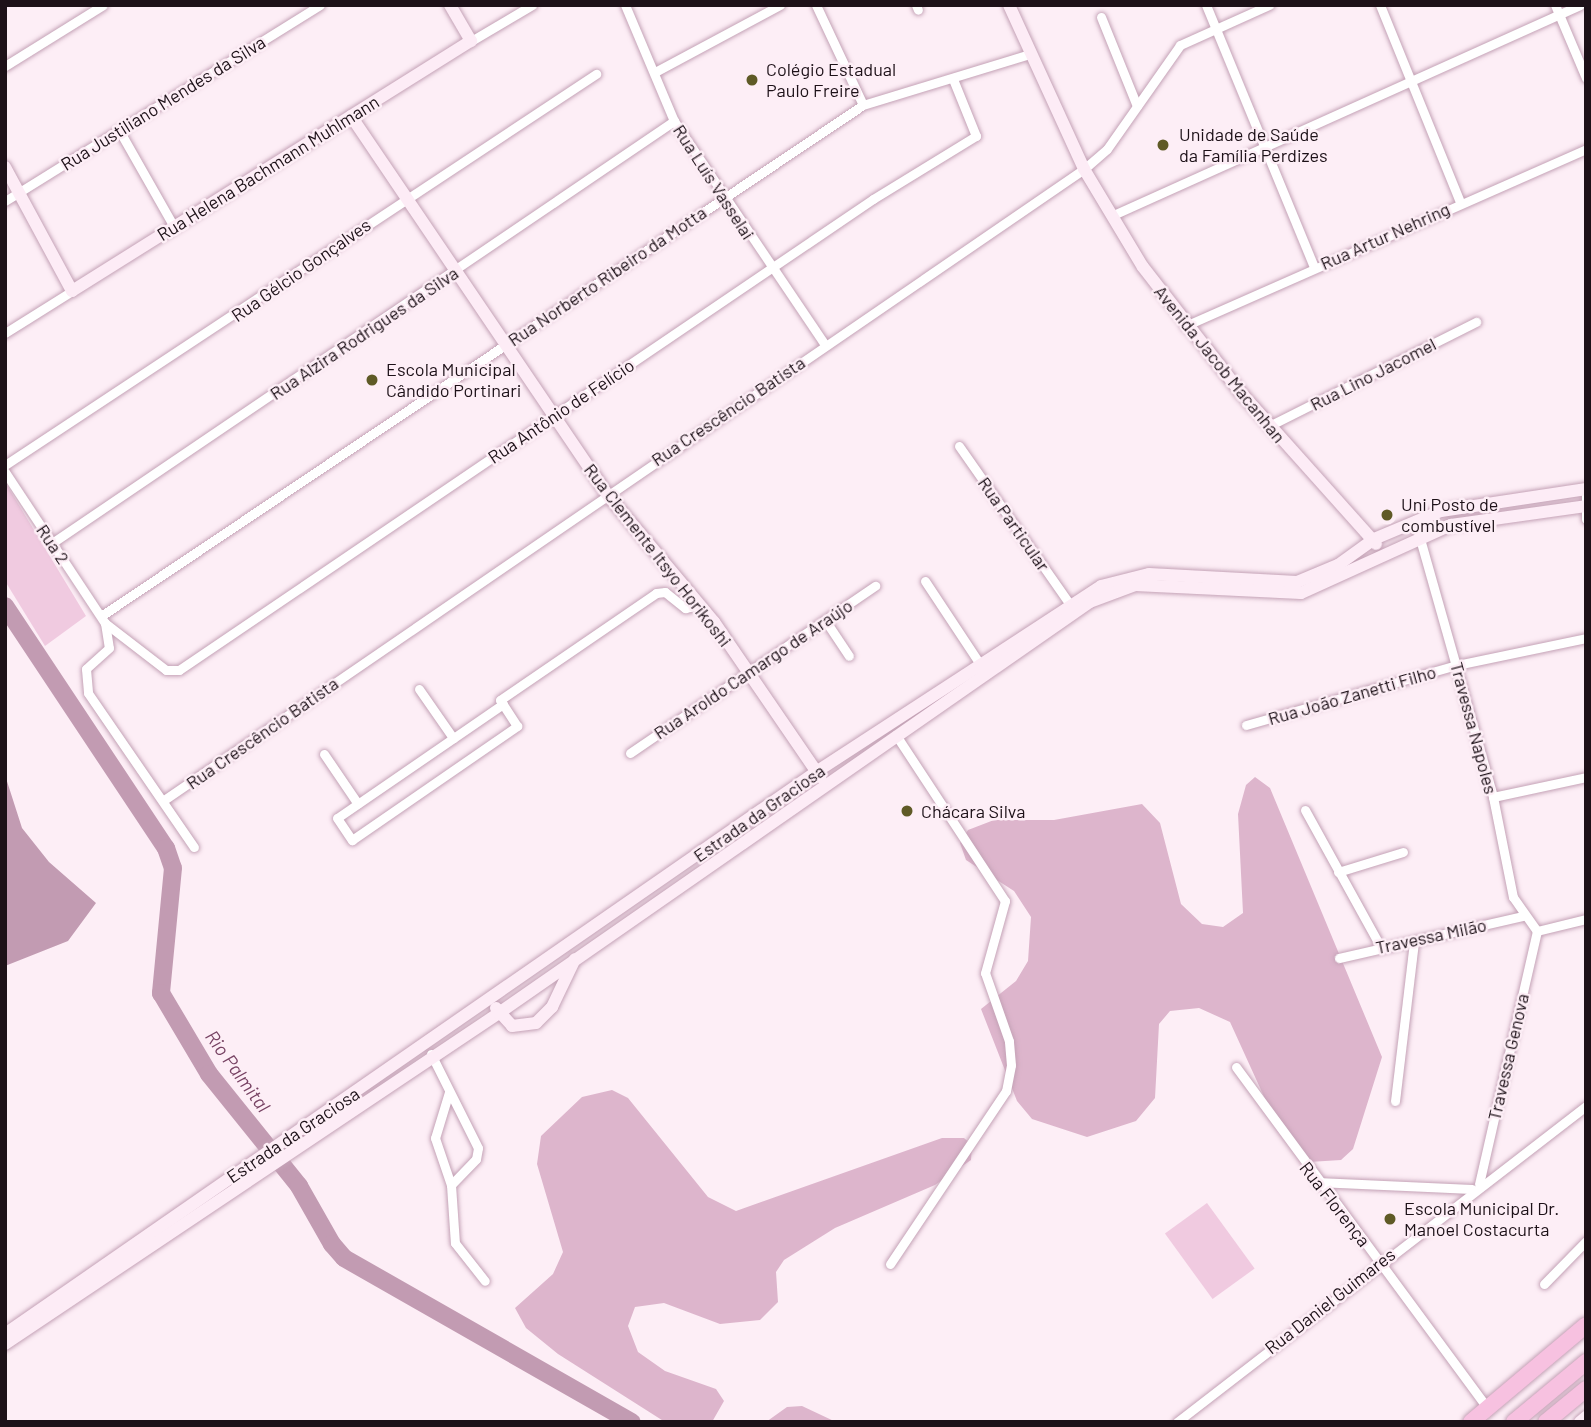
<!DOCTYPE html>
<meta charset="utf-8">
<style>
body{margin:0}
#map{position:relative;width:1591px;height:1427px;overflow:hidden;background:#fdeef6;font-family:Barlow,sans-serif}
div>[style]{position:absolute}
.green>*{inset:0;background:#f0cae0;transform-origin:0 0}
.forest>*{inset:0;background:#ddb5cc}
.water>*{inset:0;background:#c29bb2}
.river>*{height:18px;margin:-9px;padding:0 9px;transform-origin:9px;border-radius:9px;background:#c29bb2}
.roads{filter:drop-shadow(0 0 2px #c4a2b6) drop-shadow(0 0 2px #c4a2b6)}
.street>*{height:9px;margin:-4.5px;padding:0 4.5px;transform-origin:4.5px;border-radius:4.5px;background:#fff}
.secondary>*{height:12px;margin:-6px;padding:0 6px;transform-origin:6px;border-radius:6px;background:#fdecf6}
.highway>*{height:16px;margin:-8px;padding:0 8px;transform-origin:8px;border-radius:8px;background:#f7c1e0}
.dots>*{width:19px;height:19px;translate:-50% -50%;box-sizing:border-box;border:4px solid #fdeef6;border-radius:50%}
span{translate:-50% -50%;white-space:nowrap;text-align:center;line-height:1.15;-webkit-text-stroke:5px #fdeef6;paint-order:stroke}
.poi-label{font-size:18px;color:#1d1118}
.left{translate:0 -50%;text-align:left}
.street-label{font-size:18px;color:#1d1118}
.water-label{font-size:19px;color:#774263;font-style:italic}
.frame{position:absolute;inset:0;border:7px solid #1d1118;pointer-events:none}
</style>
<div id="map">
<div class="green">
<div style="clip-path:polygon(5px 482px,86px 616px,45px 646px,5px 581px)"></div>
<div style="left:1207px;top:1203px;width:81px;height:52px;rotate:54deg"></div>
</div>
<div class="forest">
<div style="clip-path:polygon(1255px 777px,1270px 788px,1382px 1057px,1353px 1149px,1341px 1160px,1309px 1162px,1271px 1112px,1230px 1022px,1199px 1008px,1170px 1011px,1159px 1024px,1155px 1098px,1136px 1121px,1087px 1137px,1032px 1119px,1017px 1101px,981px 1009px,1016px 981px,1028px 961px,1031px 917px,1014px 891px,966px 860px,960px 843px,968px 830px,994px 820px,1054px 820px,1142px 804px,1160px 823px,1181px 904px,1202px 924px,1223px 927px,1243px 913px,1238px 814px,1246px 785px)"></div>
<div style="clip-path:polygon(612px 1090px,628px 1098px,708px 1197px,736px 1211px,942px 1138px,964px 1138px,972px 1145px,971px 1160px,935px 1185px,835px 1228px,784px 1260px,776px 1272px,778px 1302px,760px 1320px,720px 1324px,664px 1303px,635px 1307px,628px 1326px,638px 1352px,665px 1371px,716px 1389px,724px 1401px,712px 1422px,665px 1422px,558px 1354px,526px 1328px,515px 1308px,553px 1274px,563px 1252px,537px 1164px,541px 1136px,582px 1097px)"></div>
<div style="clip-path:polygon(802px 1406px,836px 1422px,766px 1422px,787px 1407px)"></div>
</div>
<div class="water">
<div style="clip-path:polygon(5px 775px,22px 828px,49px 862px,96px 903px,68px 941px,5px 966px)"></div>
</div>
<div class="river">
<div style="left:5px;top:606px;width:291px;rotate:56.4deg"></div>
<div style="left:166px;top:848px;width:21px;rotate:71deg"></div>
<div style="left:173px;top:868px;width:126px;rotate:95.5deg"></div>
<div style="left:161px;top:993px;width:94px;rotate:59.3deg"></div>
<div style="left:209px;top:1074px;width:144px;rotate:51.2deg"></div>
<div style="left:299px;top:1186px;width:67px;rotate:60.4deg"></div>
<div style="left:332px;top:1244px;width:18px;rotate:49deg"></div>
<div style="left:344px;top:1258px;width:331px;rotate:29.7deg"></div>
</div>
<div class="roads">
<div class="street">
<div style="left:625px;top:5px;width:126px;rotate:67.1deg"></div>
<div style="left:674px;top:121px;width:270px;rotate:56deg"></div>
<div style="left:816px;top:5px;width:110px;rotate:64.8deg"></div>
<div style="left:916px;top:5px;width:5px;rotate:68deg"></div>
<div style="left:1206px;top:5px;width:283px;rotate:67.6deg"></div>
<div style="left:1380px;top:5px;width:213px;rotate:67.9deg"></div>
<div style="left:1555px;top:5px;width:79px;rotate:67deg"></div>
<div style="left:1101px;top:17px;width:96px;rotate:68deg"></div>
<div style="left:471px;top:41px;width:71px;rotate:-30.5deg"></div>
<div style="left:5px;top:66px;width:115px;rotate:-31.9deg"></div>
<div style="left:655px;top:72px;width:142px;rotate:-28.2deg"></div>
<div style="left:119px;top:130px;width:112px;rotate:60.4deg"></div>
<div style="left:5px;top:201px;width:371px;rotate:-31.9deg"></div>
<div style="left:1111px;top:216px;width:514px;rotate:-24.22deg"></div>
<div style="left:1185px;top:326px;width:438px;rotate:-23.8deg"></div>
<div style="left:5px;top:333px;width:79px;rotate:-32.1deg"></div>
<div style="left:1269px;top:426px;width:232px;rotate:-26.7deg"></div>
<div style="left:959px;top:446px;width:192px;rotate:55deg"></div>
<div style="left:5px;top:465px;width:709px;rotate:-33.49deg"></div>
<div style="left:5px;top:472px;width:181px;rotate:56.5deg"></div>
<div style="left:105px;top:623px;width:77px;rotate:37.6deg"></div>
<div style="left:166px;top:670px;width:13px"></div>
<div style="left:179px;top:670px;width:839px;rotate:-34.16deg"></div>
<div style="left:873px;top:199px;width:121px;rotate:-31.5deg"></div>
<div style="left:976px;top:136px;width:61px;rotate:-112deg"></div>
<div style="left:1586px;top:491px;width:28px;rotate:90deg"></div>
<div style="left:1415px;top:521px;width:287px;rotate:74.2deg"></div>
<div style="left:1493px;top:797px;width:102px;rotate:78.7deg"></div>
<div style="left:1513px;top:897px;width:42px;rotate:54.8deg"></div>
<div style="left:52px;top:543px;width:752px;rotate:-34.16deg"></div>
<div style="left:925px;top:581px;width:100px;rotate:56.5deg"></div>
<div style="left:101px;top:616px;width:917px;rotate:-33.85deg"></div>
<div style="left:863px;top:105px;width:175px;rotate:-17deg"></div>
<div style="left:825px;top:620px;width:43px;rotate:56.3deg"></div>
<div style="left:105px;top:623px;width:25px;rotate:81deg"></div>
<div style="left:109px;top:648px;width:31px;rotate:138deg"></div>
<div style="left:86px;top:669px;width:24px;rotate:85deg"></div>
<div style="left:88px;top:693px;width:187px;rotate:55.5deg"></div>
<div style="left:419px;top:689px;width:60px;rotate:55.2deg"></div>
<div style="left:503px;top:704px;width:201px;rotate:145.5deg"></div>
<div style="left:337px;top:818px;width:27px;rotate:56deg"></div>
<div style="left:352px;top:840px;width:201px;rotate:-34.6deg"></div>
<div style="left:517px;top:726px;width:31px;rotate:-123deg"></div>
<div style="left:500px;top:700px;width:189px;rotate:-34.4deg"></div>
<div style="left:656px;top:593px;width:9px;rotate:-6deg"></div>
<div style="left:665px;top:592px;width:26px;rotate:39deg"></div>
<div style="left:685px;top:608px;width:14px;rotate:-12deg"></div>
<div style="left:1246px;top:725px;width:219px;rotate:-15.9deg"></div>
<div style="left:1457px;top:665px;width:132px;rotate:-11.8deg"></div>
<div style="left:630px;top:753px;width:297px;rotate:-34.3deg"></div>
<div style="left:324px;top:754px;width:60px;rotate:55.8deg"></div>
<div style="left:1493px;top:797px;width:95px;rotate:-12.1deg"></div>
<div style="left:164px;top:800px;width:1116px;rotate:-34.45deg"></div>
<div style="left:1084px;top:169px;width:30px;rotate:-41deg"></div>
<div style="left:1107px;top:149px;width:127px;rotate:-54.9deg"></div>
<div style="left:1180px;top:45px;width:98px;rotate:-24.2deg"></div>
<div style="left:1305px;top:810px;width:155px;rotate:61.1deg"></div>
<div style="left:1338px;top:872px;width:68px;rotate:-17.1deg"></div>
<div style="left:1537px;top:931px;width:50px;rotate:-13.8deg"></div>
<div style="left:1339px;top:958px;width:189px;rotate:-12.9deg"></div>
<div style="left:431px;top:1054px;width:105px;rotate:63.4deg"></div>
<div style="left:478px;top:1148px;width:11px;rotate:100deg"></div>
<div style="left:476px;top:1159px;width:36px;rotate:134deg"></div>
<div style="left:451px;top:1185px;width:58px;rotate:86.1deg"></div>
<div style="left:455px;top:1243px;width:48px;rotate:51.7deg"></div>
<div style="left:1236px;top:1067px;width:423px;rotate:53.6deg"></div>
<div style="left:449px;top:1092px;width:48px;rotate:106.9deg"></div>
<div style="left:435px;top:1138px;width:50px;rotate:71.2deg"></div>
<div style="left:1395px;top:1101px;width:161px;rotate:-83.2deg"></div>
<div style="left:1317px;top:1182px;width:155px;rotate:2.6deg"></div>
<div style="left:1479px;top:1184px;width:260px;rotate:-77.1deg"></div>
<div style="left:890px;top:1264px;width:208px;rotate:-56.2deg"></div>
<div style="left:1006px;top:1091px;width:26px;rotate:-79deg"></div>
<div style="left:1011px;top:1065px;width:24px;rotate:-95deg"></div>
<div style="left:1009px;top:1041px;width:72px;rotate:-109.4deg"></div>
<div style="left:985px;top:973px;width:75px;rotate:-74.5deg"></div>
<div style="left:1005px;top:901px;width:199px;rotate:-123.3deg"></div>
<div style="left:1544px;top:1284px;width:60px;rotate:-45.7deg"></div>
<div style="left:1177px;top:1422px;width:517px;rotate:-37.69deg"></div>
</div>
<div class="secondary">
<div style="left:1009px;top:5px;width:180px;rotate:65.4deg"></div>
<div style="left:1084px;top:169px;width:114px;rotate:59deg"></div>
<div style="left:1143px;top:267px;width:161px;rotate:52.1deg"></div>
<div style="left:1242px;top:394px;width:201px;rotate:48.2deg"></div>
<div style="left:351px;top:116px;width:457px;rotate:55.9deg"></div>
<div style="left:607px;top:494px;width:167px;rotate:50.1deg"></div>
<div style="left:714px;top:622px;width:188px;rotate:55.6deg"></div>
<div style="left:5px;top:167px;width:141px;rotate:61.6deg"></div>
<div style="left:72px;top:291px;width:471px;rotate:-32.1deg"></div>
<div style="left:471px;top:41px;width:42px;rotate:-120.3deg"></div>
<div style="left:496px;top:1008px;width:24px;rotate:48deg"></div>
<div style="left:512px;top:1026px;width:24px;rotate:-7deg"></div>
<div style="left:536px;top:1023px;width:23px;rotate:-45deg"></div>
<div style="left:552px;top:1007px;width:53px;rotate:-64.4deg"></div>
<div style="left:5px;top:1334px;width:987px;rotate:-34.72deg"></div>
<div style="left:816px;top:772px;width:340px;rotate:-33.1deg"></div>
<div style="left:1101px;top:586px;width:49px;rotate:-14deg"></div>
<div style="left:1149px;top:574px;width:148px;rotate:3.1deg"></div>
<div style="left:1297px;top:582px;width:44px;rotate:-22.5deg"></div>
<div style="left:1338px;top:565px;width:44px;rotate:-35.8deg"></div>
<div style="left:1374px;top:539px;width:73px;rotate:-22.7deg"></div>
<div style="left:1441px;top:511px;width:147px;rotate:-8.6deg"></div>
<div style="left:5px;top:1344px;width:595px;rotate:-33.82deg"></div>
<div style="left:499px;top:1013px;width:720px;rotate:-34.82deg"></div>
<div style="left:1090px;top:602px;width:48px;rotate:-20.7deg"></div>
<div style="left:1135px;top:585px;width:166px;rotate:2.8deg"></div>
<div style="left:1301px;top:593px;width:165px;rotate:-24.4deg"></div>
<div style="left:1451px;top:525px;width:136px;rotate:-8deg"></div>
<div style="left:1580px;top:1422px;width:8px;rotate:-40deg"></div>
</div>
<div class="highway">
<div style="left:1471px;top:1422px;width:150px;rotate:-40.1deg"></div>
<div style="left:1514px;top:1422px;width:94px;rotate:-39.8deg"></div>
<div style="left:1546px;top:1422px;width:52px;rotate:-39.5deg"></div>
</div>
</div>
<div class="dots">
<div style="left:752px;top:80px;background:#5f5a26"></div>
<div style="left:1163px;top:145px;background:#5f5a26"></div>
<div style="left:372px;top:380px;background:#5f5a26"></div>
<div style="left:1387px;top:515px;background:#5f5a26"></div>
<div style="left:907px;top:811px;background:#5f5a26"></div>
<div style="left:1390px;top:1219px;background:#5f5a26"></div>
</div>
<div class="poi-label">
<span class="left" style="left:766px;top:80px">Colégio Estadual<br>Paulo Freire</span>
<span class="left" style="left:1179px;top:145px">Unidade de Saúde<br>da Família Perdizes</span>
<span class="left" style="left:386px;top:380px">Escola Municipal<br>Cândido Portinari</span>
<span class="left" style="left:1401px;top:515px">Uni Posto de<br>combustível</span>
<span class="left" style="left:921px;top:811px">Chácara Silva</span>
<span class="left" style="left:1404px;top:1219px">Escola Municipal Dr.<br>Manoel Costacurta</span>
</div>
<div class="street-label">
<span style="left:163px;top:103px;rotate:-32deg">Rua Justiliano Mendes da Silva</span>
<span style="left:268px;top:168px;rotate:-32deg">Rua Helena Bachmann Muhlmann</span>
<span style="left:714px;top:182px;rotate:57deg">Rua Luís Vasselai</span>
<span style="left:1385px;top:236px;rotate:-24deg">Rua Artur Nehring</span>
<span style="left:301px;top:270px;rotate:-35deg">Rua Gélcio Gonçalves</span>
<span style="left:607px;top:276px;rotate:-34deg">Rua Norberto Ribeiro da Motta</span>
<span style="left:364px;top:333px;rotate:-34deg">Rua Alzira Rodrigues da Silva</span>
<span style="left:1220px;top:364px;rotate:51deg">Avenida Jacob Macanhan</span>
<span style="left:1373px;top:374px;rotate:-27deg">Rua Lino Jacomel</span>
<span style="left:561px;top:411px;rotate:-34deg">Rua Antônio de Felício</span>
<span style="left:728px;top:411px;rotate:-34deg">Rua Crescêncio Batista</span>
<span style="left:1014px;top:524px;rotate:55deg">Rua Particular</span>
<span style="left:53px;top:544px;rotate:56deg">Rua 2</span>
<span style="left:658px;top:555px;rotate:52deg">Rua Clemente Itsyo Horikoshi</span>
<span style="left:753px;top:669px;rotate:-34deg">Rua Aroldo Camargo de Araújo</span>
<span style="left:1352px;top:695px;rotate:-16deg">Rua João Zanetti Filho</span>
<span style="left:1474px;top:728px;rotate:75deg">Travessa Napoles</span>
<span style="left:262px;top:733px;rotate:-35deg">Rua Crescêncio Batista</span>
<span style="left:759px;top:813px;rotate:-35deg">Estrada da Graciosa</span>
<span style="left:1431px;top:936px;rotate:-12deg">Travessa Milão</span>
<span style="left:1508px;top:1057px;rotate:-77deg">Travessa Genova</span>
<span style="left:293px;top:1135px;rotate:-34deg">Estrada da Graciosa</span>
<span style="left:1335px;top:1204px;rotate:52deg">Rua Florença</span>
<span style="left:1330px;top:1301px;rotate:-38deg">Rua Daniel Guimares</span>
</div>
<div class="water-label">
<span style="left:238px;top:1071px;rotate:54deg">Rio Palmital</span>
</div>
<div class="frame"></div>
</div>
